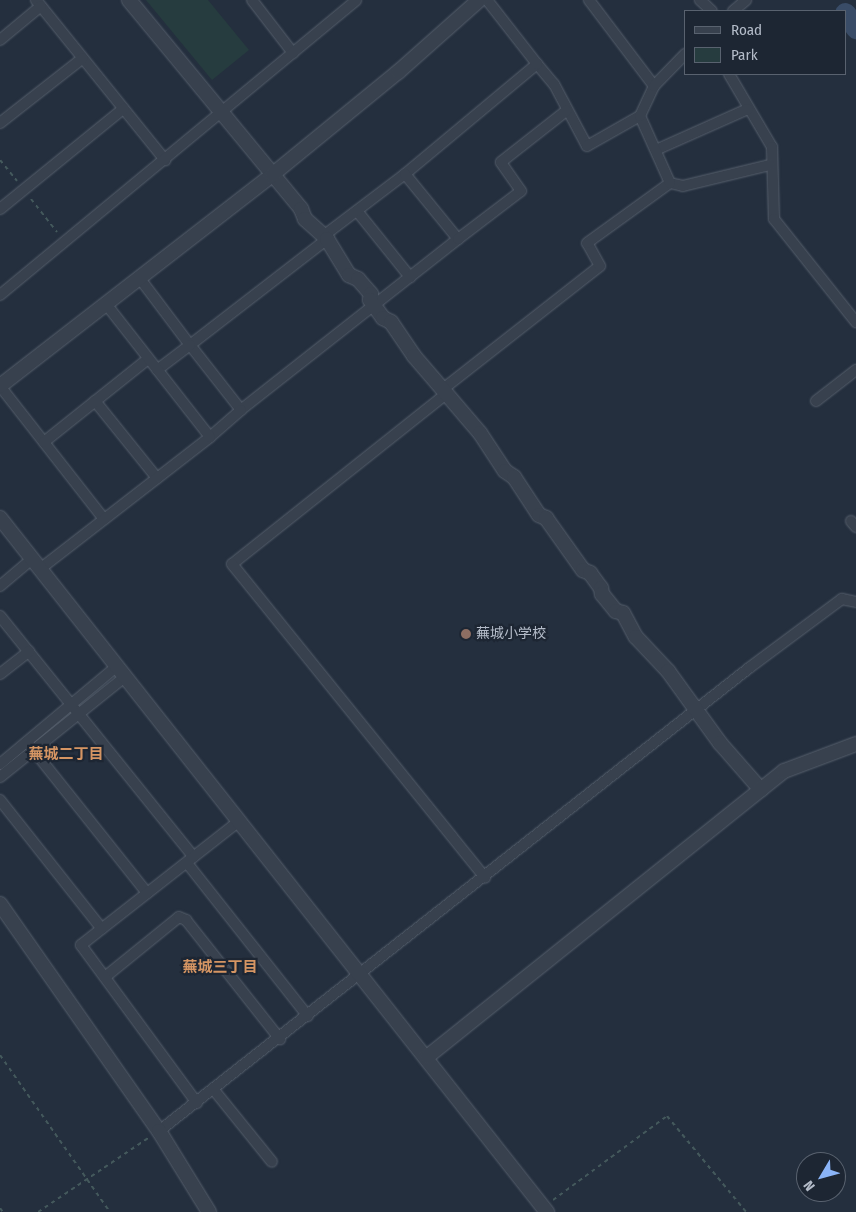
<!DOCTYPE html>
<meta charset="utf-8">
<style>
body{margin:0}
#map{position:relative;width:856px;height:1212px;overflow:hidden;background:#242f3e;font-family:"Fira Sans Condensed","Noto Sans JP",sans-serif}
div>[style]{position:absolute}
.green>*{inset:0;background:#263c3f}
.river>*{height:21px;margin:-10.5px;padding:0 10.5px;transform-origin:10.5px;border-radius:10.5px;background:#394c67}
.path>*{height:2px;margin-top:-1px;transform-origin:0;background:repeating-linear-gradient(90deg,#44595c 0 4px,transparent 0 8px)}
.roads{filter:drop-shadow(0 0 1px #565f6c) drop-shadow(0 0 1px #565f6c)}
.minor>*{height:10px;margin:-5px;padding:0 5px;transform-origin:5px;border-radius:5px;background:#38414e}
.tertiary>*{height:14px;margin:-7px;padding:0 7px;transform-origin:7px;border-radius:7px;background:#38414e}
.dots>*{width:14px;height:14px;translate:-50% -50%;box-sizing:border-box;border:2px solid #1d2633;border-radius:50%}
span{translate:-50% -50%;white-space:nowrap;text-align:center;line-height:1.15;-webkit-text-stroke:4.5px #1d2633;paint-order:stroke}
.poi-label{font-size:14px;color:#b4bcc9}
.left{translate:0 -50%;text-align:left}
.neighbourhood-label{font-size:15px;color:#d59563;font-weight:700}
.legend{position:absolute;left:684px;top:10px;width:162px;height:65px;box-sizing:border-box;background:#1d2633;border:1px solid #59626f;margin:0;padding:6px 9px;list-style:none;font-size:15px;color:#b4bcc9}
.legend li{display:flex;align-items:center;gap:10px;height:25px}
.legend b{width:25px;border:1px solid #59626f}
.north{position:absolute;left:796px;top:1152px;width:50px;height:50px;box-sizing:border-box;background:#1d2633;border:1px solid #59626f;border-radius:50%;rotate:233deg;font-size:14px;font-weight:700;line-height:20px;text-align:center;color:#b4bcc9}
.north::after{content:'';display:block;margin:auto;width:18px;height:22px;background:#8ab4f8;clip-path:polygon(50% 0,100% 100%,50% 72%,0 100%)}
</style>
<div id="map">
<div class="green">
<div style="clip-path:polygon(146px 0,208px 0,249px 50px,212px 80px)"></div>
</div>
<div class="river">
<div style="left:845px;top:13px;width:19px;rotate:54deg"></div>
</div>
<div class="path">
<div style="left:0;top:160px;width:27px;rotate:51deg"></div>
<div style="left:31px;top:199px;width:42px;rotate:51.8deg"></div>
<div style="left:0;top:1055px;width:192px;rotate:55deg"></div>
<div style="left:553px;top:1200px;width:142px;rotate:-36.4deg"></div>
<div style="left:667px;top:1116px;width:124px;rotate:50.5deg"></div>
<div style="left:0;top:1208px;width:5px;rotate:53deg"></div>
<div style="left:38px;top:1212px;width:133px;rotate:-33.9deg"></div>
</div>
<div class="roads">
<div class="minor">
<div style="left:36px;top:0;width:206px;rotate:51.1deg"></div>
<div style="left:252px;top:0;width:67px;rotate:52.3deg"></div>
<div style="left:589px;top:0;width:108px;rotate:52.9deg"></div>
<div style="left:700px;top:0;width:16px;rotate:43deg"></div>
<div style="left:733px;top:11px;width:17px;rotate:-40deg"></div>
<div style="left:0;top:40px;width:53px;rotate:-39.7deg"></div>
<div style="left:537px;top:64px;width:26px;rotate:50deg"></div>
<div style="left:554px;top:84px;width:70px;rotate:62deg"></div>
<div style="left:587px;top:146px;width:61px;rotate:-29.5deg"></div>
<div style="left:729px;top:74px;width:85px;rotate:59.5deg"></div>
<div style="left:772px;top:147px;width:72px;rotate:88.4deg"></div>
<div style="left:774px;top:219px;width:132px;rotate:51.5deg"></div>
<div style="left:0;top:123px;width:105px;rotate:-38.1deg"></div>
<div style="left:658px;top:149px;width:98px;rotate:-24deg"></div>
<div style="left:405px;top:174px;width:172px;rotate:-39.8deg"></div>
<div style="left:537px;top:64px;width:81px;rotate:-128deg"></div>
<div style="left:670px;top:183px;width:13px;rotate:13deg"></div>
<div style="left:683px;top:186px;width:89px;rotate:-13.6deg"></div>
<div style="left:0;top:209px;width:159px;rotate:-39.1deg"></div>
<div style="left:357px;top:211px;width:85px;rotate:51.2deg"></div>
<div style="left:322px;top:237px;width:104px;rotate:-37.2deg"></div>
<div style="left:405px;top:174px;width:84px;rotate:50.8deg"></div>
<div style="left:458px;top:239px;width:276px;rotate:141.8deg"></div>
<div style="left:241px;top:410px;width:83px;rotate:-128.1deg"></div>
<div style="left:190px;top:345px;width:173px;rotate:-37.7deg"></div>
<div style="left:458px;top:239px;width:79px;rotate:-37.3deg"></div>
<div style="left:521px;top:191px;width:35px;rotate:-125deg"></div>
<div style="left:501px;top:162px;width:83px;rotate:-38.1deg"></div>
<div style="left:141px;top:280px;width:81px;rotate:53deg"></div>
<div style="left:190px;top:345px;width:41px;rotate:142.9deg"></div>
<div style="left:0;top:295px;width:462px;rotate:-39.6deg"></div>
<div style="left:0;top:386px;width:169px;rotate:52deg"></div>
<div style="left:443px;top:389px;width:199px;rotate:-38.1deg"></div>
<div style="left:600px;top:266px;width:26px;rotate:-119deg"></div>
<div style="left:587px;top:243px;width:102px;rotate:-35.9deg"></div>
<div style="left:670px;top:183px;width:73px;rotate:-114.1deg"></div>
<div style="left:640px;top:116px;width:33px;rotate:-65deg"></div>
<div style="left:654px;top:86px;width:45px;rotate:-45.9deg"></div>
<div style="left:446px;top:394px;width:273px;rotate:141.5deg"></div>
<div style="left:232px;top:564px;width:403px;rotate:51.1deg"></div>
<div style="left:95px;top:401px;width:99px;rotate:51.2deg"></div>
<div style="left:816px;top:401px;width:51px;rotate:-37.8deg"></div>
<div style="left:210px;top:437px;width:41px;rotate:-41.1deg"></div>
<div style="left:44px;top:442px;width:133px;rotate:-38.6deg"></div>
<div style="left:851px;top:521px;width:8px;rotate:50deg"></div>
<div style="left:40px;top:569px;width:215px;rotate:-37.8deg"></div>
<div style="left:210px;top:437px;width:169px;rotate:-128deg"></div>
<div style="left:0;top:586px;width:42px;rotate:-40.2deg"></div>
<div style="left:0;top:616px;width:309px;rotate:51.2deg"></div>
<div style="left:0;top:674px;width:37px;rotate:-38deg"></div>
<div style="left:27px;top:742px;width:193px;rotate:51.5deg"></div>
<div style="left:0;top:764px;width:151px;rotate:-39.9deg"></div>
<div style="left:0;top:777px;width:160px;rotate:-38.7deg"></div>
<div style="left:0;top:800px;width:164px;rotate:51.7deg"></div>
<div style="left:187px;top:863px;width:195px;rotate:51.7deg"></div>
<div style="left:105px;top:977px;width:95px;rotate:-39deg"></div>
<div style="left:179px;top:917px;width:8px;rotate:23deg"></div>
<div style="left:186px;top:920px;width:152px;rotate:51.7deg"></div>
<div style="left:214px;top:1090px;width:92px;rotate:51.1deg"></div>
<div style="left:197px;top:1103px;width:196px;rotate:-126.3deg"></div>
<div style="left:81px;top:945px;width:201px;rotate:-38.1deg"></div>
<div style="left:159px;top:1131px;width:750px;rotate:-38.12deg"></div>
<div style="left:749px;top:668px;width:116px;rotate:-36.6deg"></div>
<div style="left:842px;top:599px;width:14px;rotate:12deg"></div>
</div>
<div class="tertiary">
<div style="left:129px;top:0;width:271px;rotate:50.5deg"></div>
<div style="left:301px;top:209px;width:11px;rotate:68deg"></div>
<div style="left:305px;top:219px;width:30px;rotate:42deg"></div>
<div style="left:327px;top:239px;width:42px;rotate:58.6deg"></div>
<div style="left:349px;top:275px;width:10px;rotate:24deg"></div>
<div style="left:358px;top:279px;width:20px;rotate:49deg"></div>
<div style="left:371px;top:294px;width:6px;rotate:99deg"></div>
<div style="left:370px;top:300px;width:22px;rotate:54deg"></div>
<div style="left:383px;top:318px;width:9px;rotate:27deg"></div>
<div style="left:391px;top:322px;width:41px;rotate:55.9deg"></div>
<div style="left:414px;top:356px;width:101px;rotate:49.4deg"></div>
<div style="left:480px;top:433px;width:45px;rotate:56.7deg"></div>
<div style="left:505px;top:471px;width:11px;rotate:34deg"></div>
<div style="left:514px;top:477px;width:45px;rotate:56.7deg"></div>
<div style="left:539px;top:515px;width:8px;rotate:23deg"></div>
<div style="left:546px;top:518px;width:64px;rotate:54.6deg"></div>
<div style="left:583px;top:570px;width:8px;rotate:23deg"></div>
<div style="left:590px;top:573px;width:19px;rotate:54deg"></div>
<div style="left:601px;top:588px;width:6px;rotate:81deg"></div>
<div style="left:602px;top:594px;width:22px;rotate:51deg"></div>
<div style="left:616px;top:611px;width:7px;rotate:16deg"></div>
<div style="left:623px;top:613px;width:27px;rotate:62deg"></div>
<div style="left:636px;top:637px;width:47px;rotate:46.7deg"></div>
<div style="left:668px;top:671px;width:89px;rotate:54.2deg"></div>
<div style="left:720px;top:743px;width:62px;rotate:48.9deg"></div>
<div style="left:0;top:386px;width:344px;rotate:-37.8deg"></div>
<div style="left:272px;top:175px;width:163px;rotate:-39.3deg"></div>
<div style="left:398px;top:72px;width:108px;rotate:-41.6deg"></div>
<div style="left:0;top:518px;width:884px;rotate:51.76deg"></div>
<div style="left:0;top:904px;width:277px;rotate:55deg"></div>
<div style="left:159px;top:1131px;width:95px;rotate:58.3deg"></div>
<div style="left:427px;top:1057px;width:457px;rotate:-38.7deg"></div>
<div style="left:784px;top:771px;width:77px;rotate:-20.6deg"></div>
</div>
</div>
<div class="dots">
<div style="left:466px;top:634px;background:#8d6e63"></div>
</div>
<div class="poi-label">
<span class="left" style="left:476px;top:634px">蕪城小学校</span>
</div>
<div class="neighbourhood-label">
<span style="left:66px;top:755px">蕪城二丁目</span>
<span style="left:220px;top:968px">蕪城三丁目</span>
</div>
<ul class="legend">
<li><b style="height:6px;background:#38414e"></b>Road</li>
<li><b style="height:14px;background:#263c3f"></b>Park</li>
</ul>
<div class="north">N</div>
</div>
